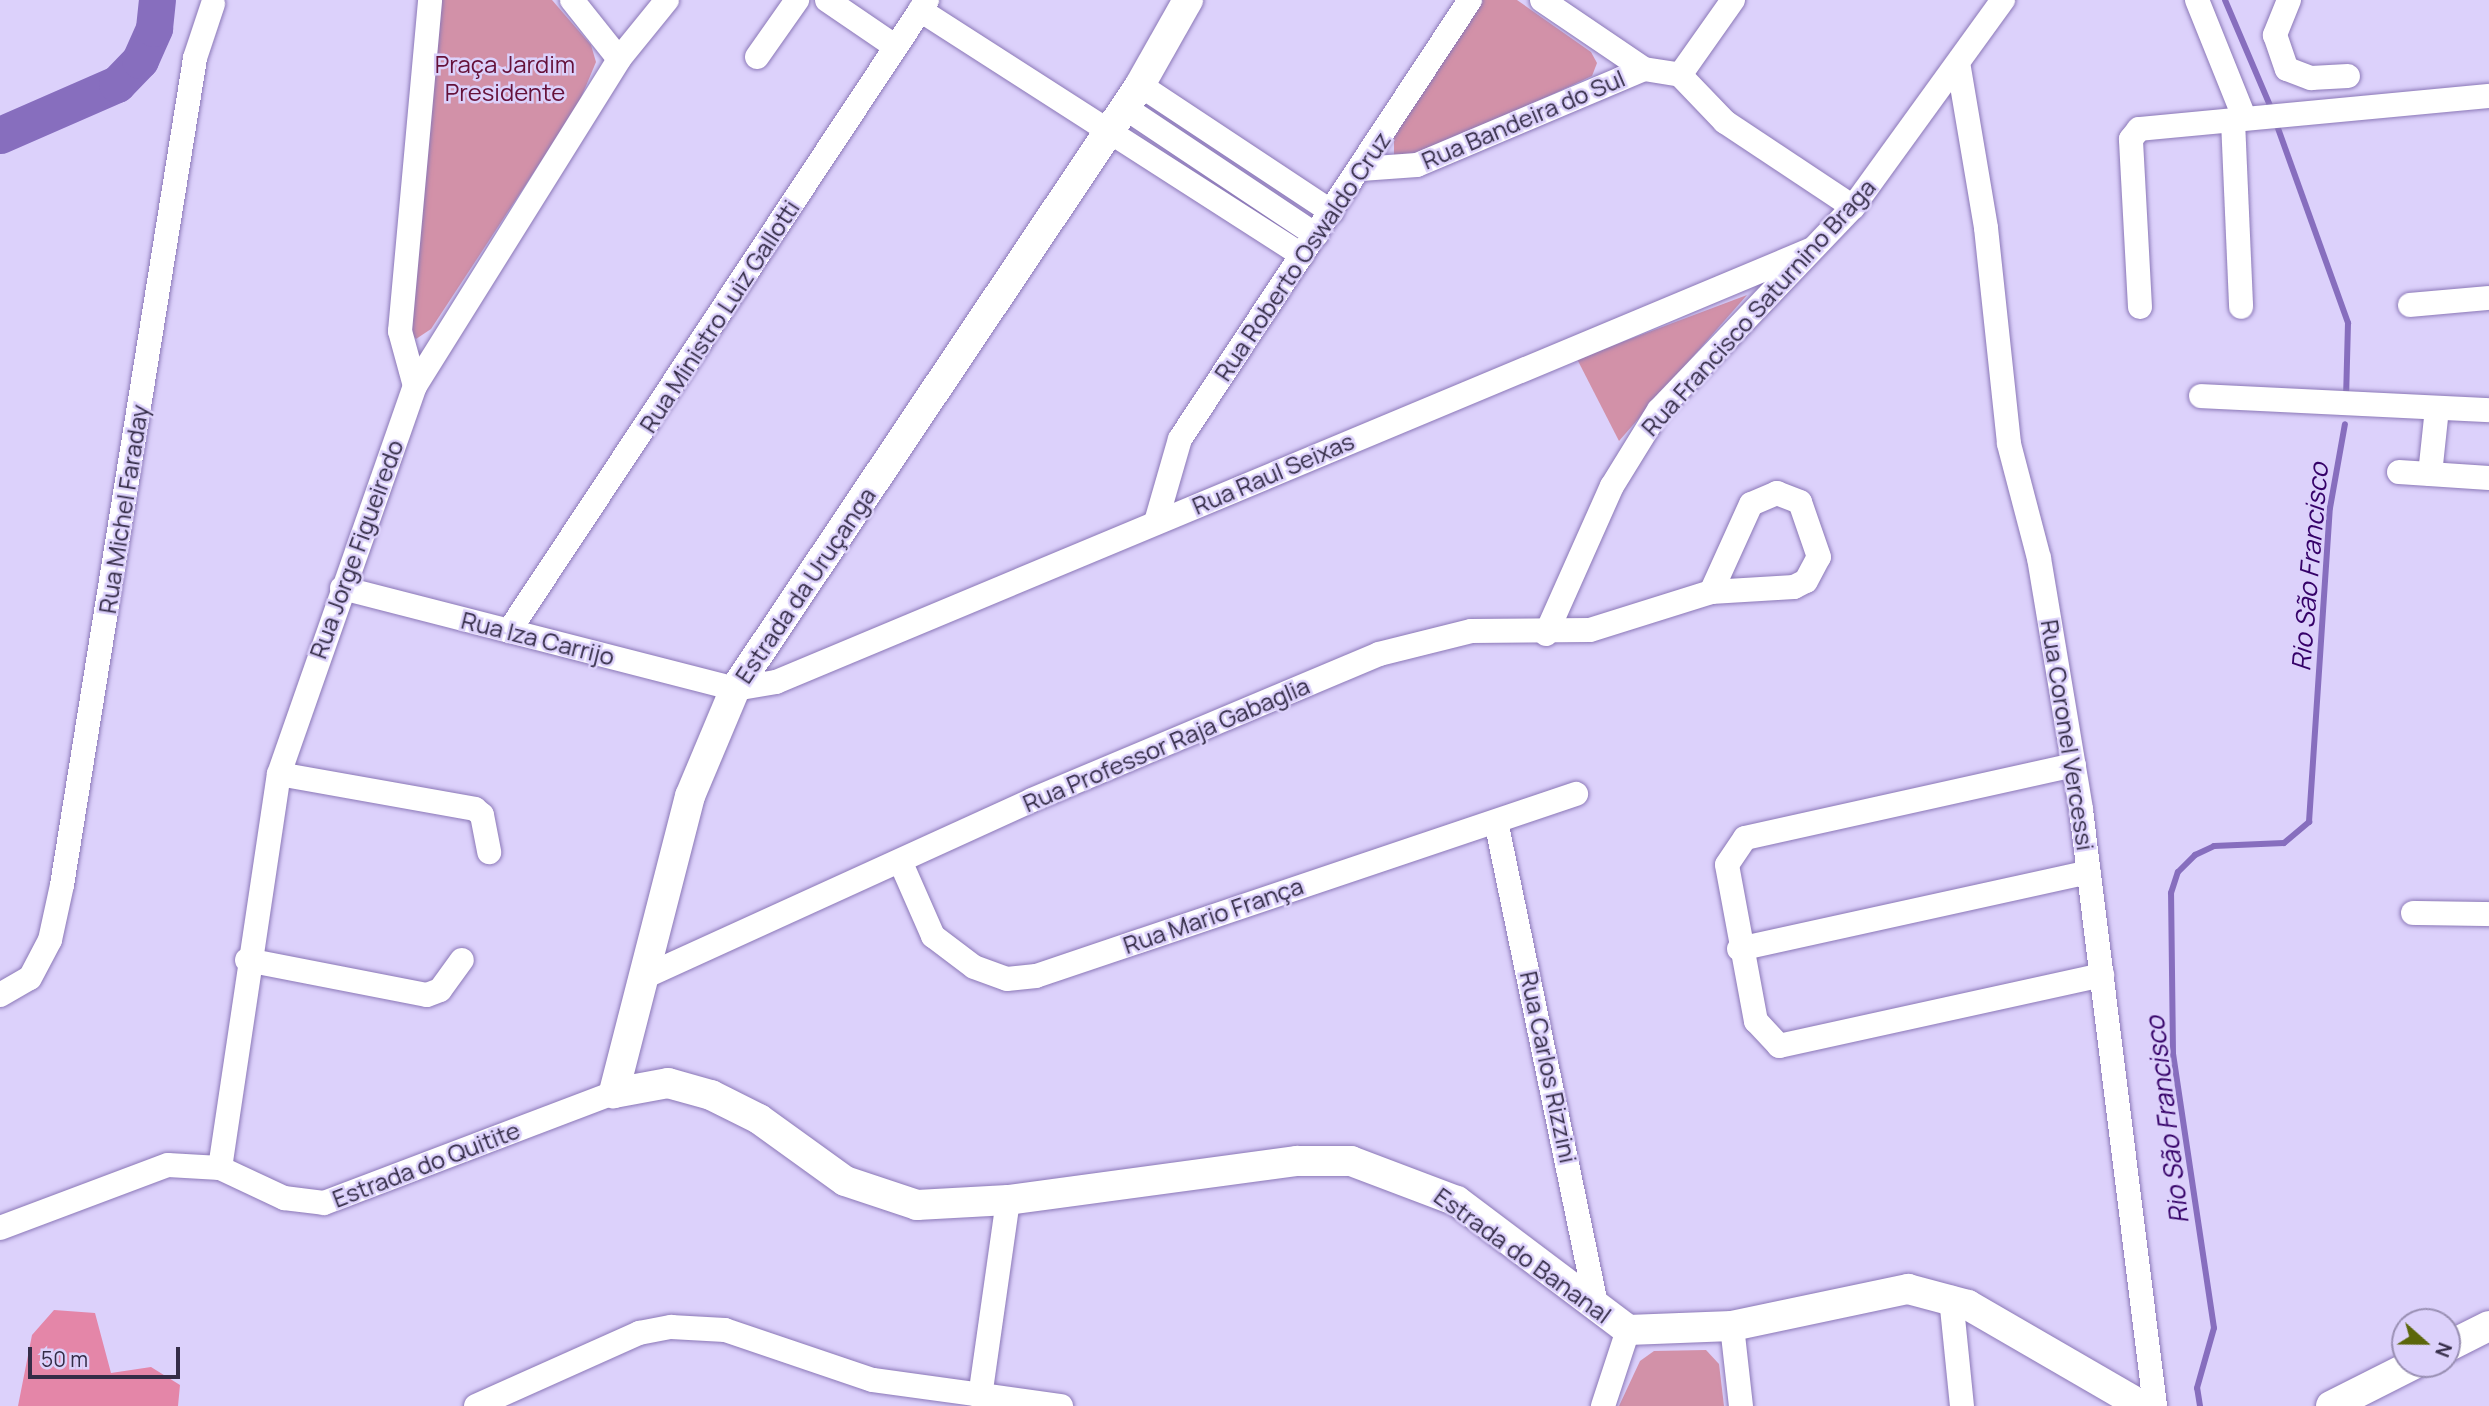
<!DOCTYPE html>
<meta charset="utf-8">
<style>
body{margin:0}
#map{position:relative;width:2489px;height:1406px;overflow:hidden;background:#dcd1fb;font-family:Manrope,sans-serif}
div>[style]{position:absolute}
.green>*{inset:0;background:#d291a8}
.forest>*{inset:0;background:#e486a8}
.stream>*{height:6px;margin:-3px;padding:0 3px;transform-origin:3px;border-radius:3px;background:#876ebe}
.river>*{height:37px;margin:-18.5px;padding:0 18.5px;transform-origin:18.5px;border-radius:18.5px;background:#876ebe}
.roads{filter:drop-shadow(0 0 2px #8b78b7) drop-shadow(0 0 2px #8b78b7)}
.minor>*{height:24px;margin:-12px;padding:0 12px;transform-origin:12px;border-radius:12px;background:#fff}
.tertiary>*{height:30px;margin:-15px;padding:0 15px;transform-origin:15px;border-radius:15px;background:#fff}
span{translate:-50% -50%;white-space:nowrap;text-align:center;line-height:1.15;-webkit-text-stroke:5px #dcd1fb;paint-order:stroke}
.park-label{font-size:24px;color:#651139}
.street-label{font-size:24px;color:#342c47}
.water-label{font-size:26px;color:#350168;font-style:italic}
.north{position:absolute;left:2391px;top:1308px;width:70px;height:70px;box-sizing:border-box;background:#dcd1fb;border:2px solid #998fb3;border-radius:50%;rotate:111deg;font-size:19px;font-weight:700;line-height:28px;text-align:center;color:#342c47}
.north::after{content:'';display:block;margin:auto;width:24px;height:32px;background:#5b660a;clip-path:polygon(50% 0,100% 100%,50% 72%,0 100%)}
.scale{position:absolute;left:28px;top:1347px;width:152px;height:32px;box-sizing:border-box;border:4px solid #342c47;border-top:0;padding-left:9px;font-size:21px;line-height:24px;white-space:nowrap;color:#342c47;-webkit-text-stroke:5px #dcd1fb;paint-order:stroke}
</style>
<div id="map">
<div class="green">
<div style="clip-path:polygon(435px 0,552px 0,591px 45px,596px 62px,578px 105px,431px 329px,416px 339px,405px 326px)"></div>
<div style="clip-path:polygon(1480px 0,1517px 0,1591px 52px,1597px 63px,1592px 76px,1413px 159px,1394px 155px,1394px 137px)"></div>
<div style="clip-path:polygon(1747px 295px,1619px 441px,1577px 359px)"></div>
<div style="clip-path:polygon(1706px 1350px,1719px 1364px,1724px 1406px,1619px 1406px,1640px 1361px,1654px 1351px)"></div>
</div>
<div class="forest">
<div style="clip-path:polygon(54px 1310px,95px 1313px,111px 1373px,151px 1367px,180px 1385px,178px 1406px,18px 1406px,32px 1335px)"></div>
</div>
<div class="stream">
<div style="left:2225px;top:0;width:120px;rotate:66.9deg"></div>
<div style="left:2275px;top:120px;width:216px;rotate:70.2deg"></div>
<div style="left:2348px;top:323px;width:75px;rotate:91.5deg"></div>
<div style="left:2200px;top:1406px;width:18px;rotate:-99deg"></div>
<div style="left:2197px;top:1388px;width:62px;rotate:-74.2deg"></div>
<div style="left:2214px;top:1328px;width:278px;rotate:-98.5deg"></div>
<div style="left:2173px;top:1053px;width:160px;rotate:-90.7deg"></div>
<div style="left:2171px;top:893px;width:22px;rotate:-72deg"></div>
<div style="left:2178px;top:872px;width:24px;rotate:-45deg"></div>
<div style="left:2195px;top:855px;width:21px;rotate:-25deg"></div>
<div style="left:2214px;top:846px;width:70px;rotate:-2.5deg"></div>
<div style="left:2284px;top:843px;width:33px;rotate:-40deg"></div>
<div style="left:2309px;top:822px;width:315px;rotate:-86.2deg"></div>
<div style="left:2330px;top:508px;width:85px;rotate:-79.9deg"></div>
</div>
<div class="river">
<div style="left:0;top:135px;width:128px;rotate:-23.6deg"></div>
<div style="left:117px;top:84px;width:33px;rotate:-46deg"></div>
<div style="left:140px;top:60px;width:35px;rotate:-66deg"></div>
<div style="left:154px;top:28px;width:28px;rotate:-84deg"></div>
</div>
<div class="roads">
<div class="minor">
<div style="left:572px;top:0;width:75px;rotate:51.5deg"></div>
<div style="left:827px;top:0;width:83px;rotate:34.3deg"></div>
<div style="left:1542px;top:0;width:123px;rotate:34.1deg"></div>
<div style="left:1644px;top:69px;width:36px;rotate:9deg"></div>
<div style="left:1680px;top:75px;width:65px;rotate:46.2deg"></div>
<div style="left:1725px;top:122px;width:154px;rotate:33.6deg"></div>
<div style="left:2197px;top:0;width:121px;rotate:68.1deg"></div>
<div style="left:2289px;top:0;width:38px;rotate:112deg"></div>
<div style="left:2275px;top:35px;width:36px;rotate:71deg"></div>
<div style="left:2287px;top:69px;width:26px;rotate:21deg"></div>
<div style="left:2311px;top:78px;width:37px;rotate:-3deg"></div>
<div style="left:920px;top:10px;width:454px;rotate:32.7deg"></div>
<div style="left:757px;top:57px;width:70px;rotate:-54.9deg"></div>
<div style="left:1959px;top:68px;width:162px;rotate:80.4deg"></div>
<div style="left:1986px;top:228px;width:217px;rotate:83.9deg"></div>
<div style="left:2009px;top:444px;width:118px;rotate:75.3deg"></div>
<div style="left:2039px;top:558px;width:255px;rotate:80.5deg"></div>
<div style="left:2081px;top:810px;width:601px;rotate:82.92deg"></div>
<div style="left:1680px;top:75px;width:92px;rotate:-54.8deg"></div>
<div style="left:1140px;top:85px;width:230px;rotate:33.5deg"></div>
<div style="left:1124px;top:107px;width:231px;rotate:33.7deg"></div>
<div style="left:2233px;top:121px;width:186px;rotate:87.5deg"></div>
<div style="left:1361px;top:169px;width:56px;rotate:-4.1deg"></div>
<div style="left:1417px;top:165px;width:246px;rotate:-22.9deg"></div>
<div style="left:2410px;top:305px;width:79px;rotate:-5.1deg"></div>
<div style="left:2140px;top:307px;width:168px;rotate:-93.1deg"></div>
<div style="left:2131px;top:139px;width:13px;rotate:-51deg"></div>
<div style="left:2139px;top:129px;width:352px;rotate:-5.4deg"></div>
<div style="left:415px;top:386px;width:57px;rotate:-105.3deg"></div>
<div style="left:400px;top:331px;width:332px;rotate:-84.8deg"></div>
<div style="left:2201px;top:396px;width:288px;rotate:2.8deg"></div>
<div style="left:2399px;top:472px;width:90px;rotate:3.8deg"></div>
<div style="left:2430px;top:474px;width:66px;rotate:-83.9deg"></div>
<div style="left:1156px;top:522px;width:86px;rotate:-73.9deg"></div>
<div style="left:1180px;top:439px;width:526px;rotate:-56.55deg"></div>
<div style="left:342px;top:588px;width:406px;rotate:14.4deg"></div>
<div style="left:735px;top:689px;width:42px;rotate:-9.7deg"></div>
<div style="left:776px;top:682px;width:1121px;rotate:-22.67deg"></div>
<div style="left:509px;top:631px;width:757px;rotate:-56.48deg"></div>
<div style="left:1546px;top:634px;width:162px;rotate:-66deg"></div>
<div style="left:1612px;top:486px;width:89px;rotate:-58.3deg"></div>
<div style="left:1659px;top:410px;width:281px;rotate:-46.3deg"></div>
<div style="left:1853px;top:207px;width:256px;rotate:-54.1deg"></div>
<div style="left:2074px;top:765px;width:337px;rotate:167.5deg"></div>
<div style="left:1745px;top:838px;width:32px;rotate:124deg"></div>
<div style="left:1727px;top:865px;width:159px;rotate:79.5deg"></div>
<div style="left:1756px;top:1021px;width:34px;rotate:47deg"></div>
<div style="left:1779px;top:1046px;width:331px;rotate:-12.4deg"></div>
<div style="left:279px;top:774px;width:199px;rotate:10.1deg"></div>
<div style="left:475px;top:809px;width:9px;rotate:41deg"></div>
<div style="left:482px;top:815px;width:38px;rotate:79deg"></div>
<div style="left:1497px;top:826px;width:493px;rotate:78.3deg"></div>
<div style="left:901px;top:863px;width:80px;rotate:66.3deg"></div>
<div style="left:933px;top:936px;width:51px;rotate:37.1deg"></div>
<div style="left:974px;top:967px;width:35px;rotate:20deg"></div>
<div style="left:1007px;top:979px;width:29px;rotate:-6deg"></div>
<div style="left:1036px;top:976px;width:570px;rotate:-18.63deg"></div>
<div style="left:2413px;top:913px;width:76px;rotate:0.8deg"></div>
<div style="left:1739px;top:949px;width:358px;rotate:-12.4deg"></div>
<div style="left:247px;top:960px;width:183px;rotate:11deg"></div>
<div style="left:427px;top:995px;width:14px;rotate:-21deg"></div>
<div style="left:440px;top:990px;width:37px;rotate:-54deg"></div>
<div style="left:644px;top:977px;width:426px;rotate:-24.5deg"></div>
<div style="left:1032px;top:800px;width:376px;rotate:-22.8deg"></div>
<div style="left:1379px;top:654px;width:95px;rotate:-14deg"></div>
<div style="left:1471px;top:631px;width:119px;rotate:-0.5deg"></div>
<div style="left:1590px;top:630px;width:127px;rotate:-17.4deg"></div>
<div style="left:1711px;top:592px;width:83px;rotate:-3.4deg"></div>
<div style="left:1794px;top:587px;width:13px;rotate:-27deg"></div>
<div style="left:1806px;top:581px;width:27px;rotate:-62deg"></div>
<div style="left:1819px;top:557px;width:58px;rotate:-109.1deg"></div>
<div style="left:1800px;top:502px;width:25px;rotate:-159deg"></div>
<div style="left:1777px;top:493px;width:28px;rotate:157deg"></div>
<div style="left:1751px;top:504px;width:97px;rotate:114.4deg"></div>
<div style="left:0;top:995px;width:34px;rotate:-30deg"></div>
<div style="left:30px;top:978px;width:43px;rotate:-62.2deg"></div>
<div style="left:50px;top:940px;width:56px;rotate:-77.7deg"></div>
<div style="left:62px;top:885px;width:838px;rotate:-80.86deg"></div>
<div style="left:195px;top:58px;width:57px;rotate:-71.6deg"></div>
<div style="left:220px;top:1168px;width:398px;rotate:-81.5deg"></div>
<div style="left:279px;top:774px;width:411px;rotate:-70.7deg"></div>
<div style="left:415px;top:386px;width:385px;rotate:-58deg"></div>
<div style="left:619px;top:59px;width:76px;rotate:-50.9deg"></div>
<div style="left:0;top:1228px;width:179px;rotate:-20.6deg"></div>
<div style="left:168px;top:1165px;width:52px;rotate:3.3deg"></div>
<div style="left:220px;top:1168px;width:71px;rotate:25.1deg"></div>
<div style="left:284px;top:1198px;width:40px;rotate:7.1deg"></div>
<div style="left:324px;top:1203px;width:310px;rotate:-20.8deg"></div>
<div style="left:1951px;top:1298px;width:109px;rotate:84.2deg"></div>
<div style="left:1732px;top:1326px;width:81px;rotate:83.6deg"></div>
<div style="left:980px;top:1397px;width:199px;rotate:-81.9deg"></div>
<div style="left:476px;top:1406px;width:179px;rotate:-24.1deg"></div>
<div style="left:639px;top:1333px;width:33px;rotate:-11deg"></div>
<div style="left:671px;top:1327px;width:54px;rotate:3.2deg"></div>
<div style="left:725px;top:1330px;width:156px;rotate:18.7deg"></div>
<div style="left:873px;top:1380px;width:190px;rotate:7.9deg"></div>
<div style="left:1603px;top:1406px;width:80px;rotate:-71.8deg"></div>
</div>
<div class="tertiary">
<div style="left:1188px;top:0;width:98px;rotate:119.5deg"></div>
<div style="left:1140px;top:85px;width:727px;rotate:123.84deg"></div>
<div style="left:735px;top:689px;width:116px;rotate:112.8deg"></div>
<div style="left:690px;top:796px;width:307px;rotate:104.4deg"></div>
<div style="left:614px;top:1093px;width:55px;rotate:-10.5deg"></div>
<div style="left:668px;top:1083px;width:45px;rotate:15.6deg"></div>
<div style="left:711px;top:1095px;width:54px;rotate:26.6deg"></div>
<div style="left:759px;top:1119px;width:106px;rotate:35.8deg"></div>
<div style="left:845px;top:1181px;width:76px;rotate:18.4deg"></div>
<div style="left:917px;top:1205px;width:91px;rotate:-3.1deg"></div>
<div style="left:1008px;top:1200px;width:292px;rotate:-7.7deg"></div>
<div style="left:1297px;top:1161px;width:54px"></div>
<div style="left:1351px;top:1161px;width:113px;rotate:20.7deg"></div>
<div style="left:1457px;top:1201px;width:214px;rotate:37deg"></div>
<div style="left:1628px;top:1330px;width:104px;rotate:-2.2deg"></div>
<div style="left:1732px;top:1326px;width:180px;rotate:-11.9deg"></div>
<div style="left:1908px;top:1289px;width:62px;rotate:14.9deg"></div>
<div style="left:1968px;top:1305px;width:201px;rotate:30.1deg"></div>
<div style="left:2447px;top:1347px;width:47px;rotate:-26.6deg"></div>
<div style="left:2331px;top:1406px;width:93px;rotate:-26.8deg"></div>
</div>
</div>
<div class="park-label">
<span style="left:505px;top:78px">Praça Jardim<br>Presidente</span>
</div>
<div class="street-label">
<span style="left:1523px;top:119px;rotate:-23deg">Rua Bandeira do Sul</span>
<span style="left:1302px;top:256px;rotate:-56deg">Rua Roberto Oswaldo Cruz</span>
<span style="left:1758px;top:307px;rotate:-48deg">Rua Francisco Saturnino Braga</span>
<span style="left:719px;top:316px;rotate:-57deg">Rua Ministro Luiz Gallotti</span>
<span style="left:1273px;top:473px;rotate:-23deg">Rua Raul Seixas</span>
<span style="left:123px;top:509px;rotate:-81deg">Rua Michel Faraday</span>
<span style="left:356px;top:549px;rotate:-70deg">Rua Jorge Figueiredo</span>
<span style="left:805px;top:585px;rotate:-56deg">Estrada da Uruçanga</span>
<span style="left:538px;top:638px;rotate:14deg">Rua Iza Carrijo</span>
<span style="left:2068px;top:735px;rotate:81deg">Rua Coronel Vercessi</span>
<span style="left:1166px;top:744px;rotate:-23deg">Rua Professor Raja Gabaglia</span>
<span style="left:1213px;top:915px;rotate:-19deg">Rua Mario França</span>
<span style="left:1549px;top:1067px;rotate:78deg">Rua Carlos Rizzini</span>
<span style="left:426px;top:1164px;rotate:-21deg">Estrada do Quitite</span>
<span style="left:1523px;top:1255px;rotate:36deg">Estrada do Bananal</span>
</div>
<div class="water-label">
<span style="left:2310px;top:567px;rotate:-85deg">Rio São Francisco</span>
<span style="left:2167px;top:1120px;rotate:-97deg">Rio São Francisco</span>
</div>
<div class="north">N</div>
<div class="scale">50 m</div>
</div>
